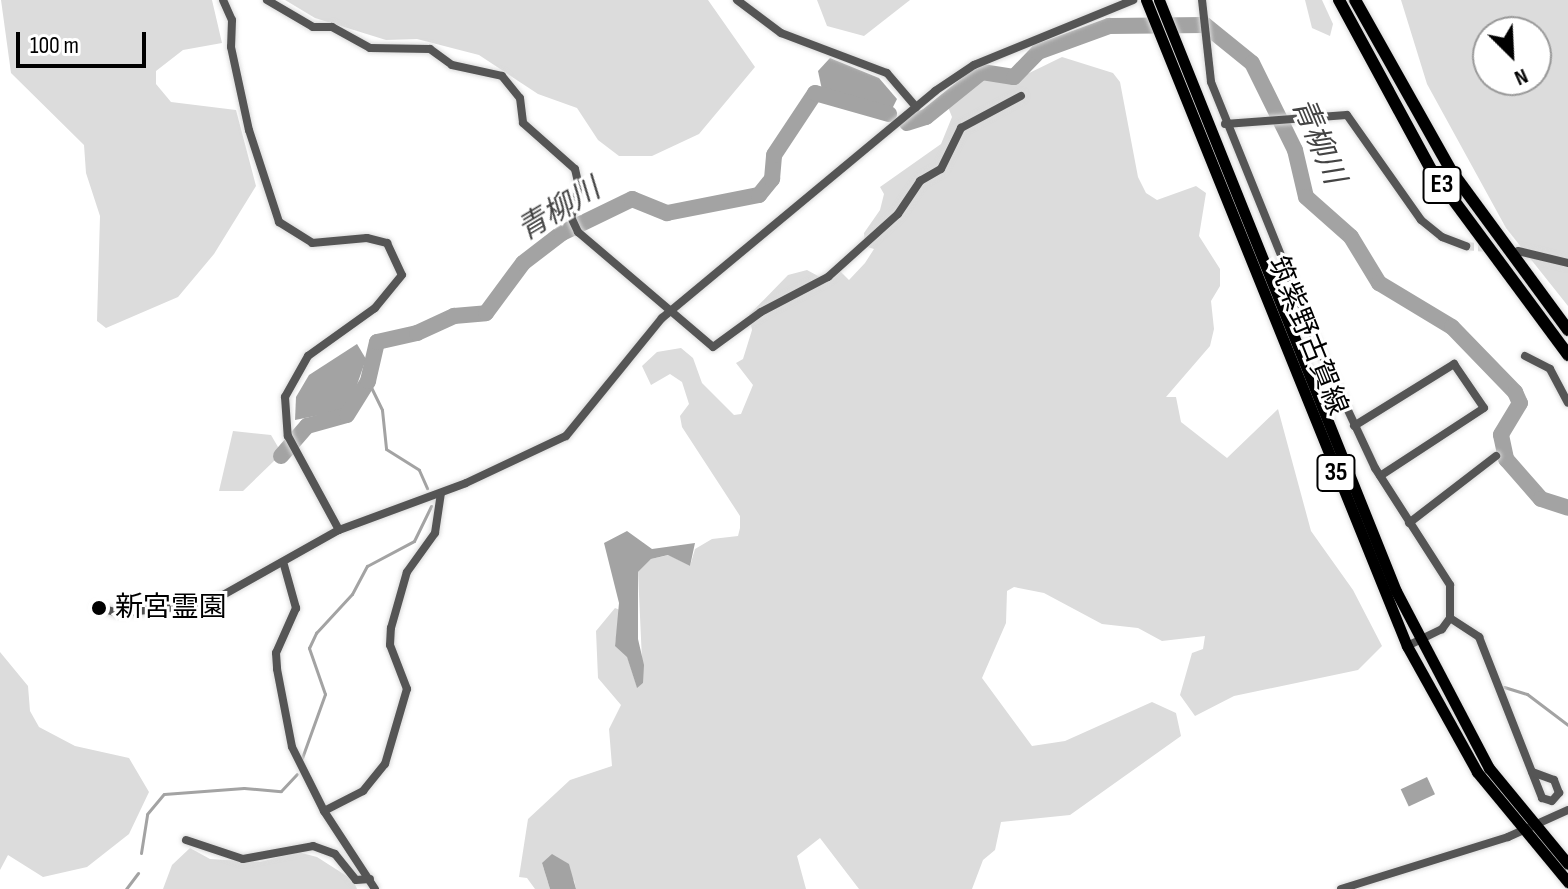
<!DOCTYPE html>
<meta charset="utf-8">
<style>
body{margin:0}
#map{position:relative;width:1568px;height:889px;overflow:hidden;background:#fff;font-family:"Sofia Sans Condensed","Noto Sans JP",sans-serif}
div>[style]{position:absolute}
.green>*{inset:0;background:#dcdcdc}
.water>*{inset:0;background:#a3a3a3;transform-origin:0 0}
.stream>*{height:3px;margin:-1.5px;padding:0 1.5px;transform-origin:1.5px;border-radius:1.5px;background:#a3a3a3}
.river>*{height:16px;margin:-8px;padding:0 8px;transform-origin:8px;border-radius:8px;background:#a3a3a3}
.minor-tunnel>*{height:8px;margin-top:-4px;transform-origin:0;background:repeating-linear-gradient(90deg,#d9d9d9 0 8px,transparent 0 12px)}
.roads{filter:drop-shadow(0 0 2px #dbdbdb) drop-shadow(0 0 2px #dbdbdb)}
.minor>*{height:8px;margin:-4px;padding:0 4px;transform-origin:4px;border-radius:4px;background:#555}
.major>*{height:11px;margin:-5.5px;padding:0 5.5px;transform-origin:5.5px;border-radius:5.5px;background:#000}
.highway>*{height:12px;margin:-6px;padding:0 6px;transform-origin:6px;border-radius:6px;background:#000}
.dots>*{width:22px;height:22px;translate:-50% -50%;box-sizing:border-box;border:4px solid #fff;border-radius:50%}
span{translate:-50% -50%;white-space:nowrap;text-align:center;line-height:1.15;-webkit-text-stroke:6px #fff;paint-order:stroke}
.shield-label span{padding:2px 6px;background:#fff;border:2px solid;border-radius:6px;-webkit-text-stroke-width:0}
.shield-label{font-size:26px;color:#000;font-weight:700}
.street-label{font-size:28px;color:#000}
.poi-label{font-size:28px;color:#000}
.left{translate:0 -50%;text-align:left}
.water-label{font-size:30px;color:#444;font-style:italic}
.north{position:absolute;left:1472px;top:16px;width:80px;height:80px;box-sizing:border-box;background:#fff;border:2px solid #999;border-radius:50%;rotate:156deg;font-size:22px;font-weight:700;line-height:32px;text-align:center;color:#000}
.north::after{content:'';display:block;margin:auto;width:28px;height:36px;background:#000;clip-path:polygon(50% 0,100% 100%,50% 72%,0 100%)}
.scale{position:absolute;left:16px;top:32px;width:130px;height:36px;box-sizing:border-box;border:4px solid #000;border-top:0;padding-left:10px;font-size:24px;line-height:28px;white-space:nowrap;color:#000;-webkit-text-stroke:6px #fff;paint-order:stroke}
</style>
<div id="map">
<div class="green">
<div style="clip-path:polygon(1px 0,212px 0,222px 43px,183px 50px,156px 71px,156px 84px,171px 102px,236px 110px,256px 186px,214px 254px,178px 297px,106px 328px,97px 321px,100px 216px,86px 173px,84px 145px,11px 73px)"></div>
<div style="clip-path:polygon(285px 0,708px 0,755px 67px,699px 134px,652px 156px,619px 156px,598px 140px,577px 108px,538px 94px,479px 55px,417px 39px,386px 40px,315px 18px)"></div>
<div style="clip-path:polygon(817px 0,910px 0,864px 36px,827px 26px)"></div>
<div style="clip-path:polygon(1305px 0,1322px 0,1333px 24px,1330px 36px,1312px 28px)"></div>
<div style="clip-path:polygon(evenodd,1401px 0,1568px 0,1568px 306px,1506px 228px,1427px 84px,1401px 0,1488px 32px,1536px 32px,1536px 80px,1488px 80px,1488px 32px)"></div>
<div style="clip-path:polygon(1062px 57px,1113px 73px,1120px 82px,1138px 177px,1146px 193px,1157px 200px,1196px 186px,1206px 193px,1199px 236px,1220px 269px,1220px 286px,1211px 301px,1214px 329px,1210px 346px,1166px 397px,1176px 397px,1181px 422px,1227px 458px,1278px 409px,1311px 531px,1353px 590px,1382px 646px,1358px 670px,1234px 696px,1195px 716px,1180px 695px,1192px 653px,1203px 649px,1205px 636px,1162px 641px,1138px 628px,1102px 624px,1044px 593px,1014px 587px,1007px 591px,1006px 623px,982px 678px,1032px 746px,1065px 741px,1152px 702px,1176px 713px,1181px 736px,1070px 815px,1001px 822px,995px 850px,983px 860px,972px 889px,859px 889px,820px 838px,797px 856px,806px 889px,576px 889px,574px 880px,542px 863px,550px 889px,535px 889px,527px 878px,519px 877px,528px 819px,570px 780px,612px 766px,609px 729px,621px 705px,598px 678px,596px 631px,615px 608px,620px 610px,615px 645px,627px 656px,637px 687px,643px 683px,638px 572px,651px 559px,669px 555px,690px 566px,695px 549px,712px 539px,738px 536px,740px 528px,740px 516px,682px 427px,680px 416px,689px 404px,682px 382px,670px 374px,651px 385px,642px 366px,657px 352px,681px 348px,693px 358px,702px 383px,734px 415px,741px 414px,753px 385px,736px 363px,743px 359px,752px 330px,749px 315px,788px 275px,807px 270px,829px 282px,840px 271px,849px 280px,865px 263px,874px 249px,865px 246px,864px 233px,880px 210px,884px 194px,880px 187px,941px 144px,952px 117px,948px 107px,954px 92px,980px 75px,1021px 77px)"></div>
<div style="clip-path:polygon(233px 431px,271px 435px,278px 447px,275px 460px,243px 491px,219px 491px)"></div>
<div style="clip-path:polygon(0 652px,28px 686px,30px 711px,39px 727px,75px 746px,129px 758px,149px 792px,129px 834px,87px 867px,43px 877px,8px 855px,0 870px)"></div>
<div style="clip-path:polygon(190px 848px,210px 859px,260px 862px,298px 852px,317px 857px,353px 880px,357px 889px,163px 889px,172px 865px)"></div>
</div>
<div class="water">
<div style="clip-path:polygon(830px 58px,879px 78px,897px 99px,892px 109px,822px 90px,818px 71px)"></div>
<div style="clip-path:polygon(357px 344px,366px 359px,351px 402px,340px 411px,295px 420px,296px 397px,309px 375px)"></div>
<div style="clip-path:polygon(627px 531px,652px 549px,695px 543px,690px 566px,668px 555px,651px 559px,638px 572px,638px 639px,644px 665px,643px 683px,637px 688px,627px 657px,615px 646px,619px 603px,604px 543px)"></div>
<div style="left:1427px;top:777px;width:19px;height:29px;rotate:65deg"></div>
<div style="clip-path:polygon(552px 854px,569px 864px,576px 889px,550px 889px,542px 863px)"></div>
</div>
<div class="stream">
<div style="left:368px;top:381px;width:32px;rotate:64deg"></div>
<div style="left:382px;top:410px;width:39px;rotate:84deg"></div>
<div style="left:386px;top:449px;width:39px;rotate:32deg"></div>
<div style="left:419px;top:470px;width:20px;rotate:66deg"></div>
<div style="left:1504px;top:687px;width:24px;rotate:17deg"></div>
<div style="left:1527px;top:694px;width:51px;rotate:37.1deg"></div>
<div style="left:302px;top:758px;width:68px;rotate:-70.2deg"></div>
<div style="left:325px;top:694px;width:49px;rotate:-109.2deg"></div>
<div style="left:309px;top:648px;width:17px;rotate:-65deg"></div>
<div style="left:316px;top:633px;width:53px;rotate:-47.3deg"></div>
<div style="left:352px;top:594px;width:32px;rotate:-62deg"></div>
<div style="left:367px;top:566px;width:53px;rotate:-28deg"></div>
<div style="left:414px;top:541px;width:39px;rotate:-64deg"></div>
<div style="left:141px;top:853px;width:39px;rotate:-81deg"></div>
<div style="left:147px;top:814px;width:26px;rotate:-50deg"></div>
<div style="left:164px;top:794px;width:80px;rotate:-4.3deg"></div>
<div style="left:244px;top:788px;width:37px;rotate:5deg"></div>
<div style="left:281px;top:791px;width:23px;rotate:-47deg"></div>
<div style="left:126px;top:889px;width:20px;rotate:-53deg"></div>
</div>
<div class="river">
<div style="left:907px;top:123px;width:20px;rotate:-18deg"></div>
<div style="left:926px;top:117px;width:72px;rotate:-38.8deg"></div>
<div style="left:982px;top:72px;width:32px;rotate:9deg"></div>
<div style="left:1014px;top:77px;width:35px;rotate:-46deg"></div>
<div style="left:1038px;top:52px;width:76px;rotate:-20.1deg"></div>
<div style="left:1109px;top:26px;width:96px;rotate:-0.6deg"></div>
<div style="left:1205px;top:25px;width:60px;rotate:39deg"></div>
<div style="left:1252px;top:63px;width:97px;rotate:63.7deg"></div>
<div style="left:1295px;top:150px;width:48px;rotate:76.8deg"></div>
<div style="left:1306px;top:197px;width:60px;rotate:41.6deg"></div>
<div style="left:1351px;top:237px;width:54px;rotate:58.7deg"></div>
<div style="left:1379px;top:283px;width:85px;rotate:31.1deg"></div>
<div style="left:1452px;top:327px;width:91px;rotate:45.9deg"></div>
<div style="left:1515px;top:392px;width:12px;rotate:66deg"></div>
<div style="left:1520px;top:403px;width:37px;rotate:121deg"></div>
<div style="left:1501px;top:435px;width:25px;rotate:78deg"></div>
<div style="left:1506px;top:459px;width:53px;rotate:48.8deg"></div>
<div style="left:1541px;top:499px;width:28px;rotate:18deg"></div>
<div style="left:281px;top:456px;width:40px;rotate:-49deg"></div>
<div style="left:307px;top:426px;width:41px;rotate:-15.4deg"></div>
<div style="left:347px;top:415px;width:40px;rotate:-58deg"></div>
<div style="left:368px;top:381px;width:40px;rotate:-77deg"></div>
<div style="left:377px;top:342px;width:41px;rotate:-12.7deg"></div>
<div style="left:417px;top:333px;width:41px;rotate:-24.7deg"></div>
<div style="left:454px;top:316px;width:32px;rotate:-5deg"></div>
<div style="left:486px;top:313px;width:62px;rotate:-53.5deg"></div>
<div style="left:523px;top:263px;width:49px;rotate:-37.6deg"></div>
<div style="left:562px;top:233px;width:78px;rotate:-25.9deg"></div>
<div style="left:632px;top:199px;width:38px;rotate:22deg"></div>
<div style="left:667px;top:213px;width:94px;rotate:-11.1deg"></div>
<div style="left:759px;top:195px;width:21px;rotate:-51deg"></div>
<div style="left:772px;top:179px;width:24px;rotate:-85deg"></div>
<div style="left:774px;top:155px;width:74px;rotate:-56.5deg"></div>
<div style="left:815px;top:93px;width:77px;rotate:15.8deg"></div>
</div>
<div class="minor-tunnel">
<div style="left:1466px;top:246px;width:43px;rotate:5.3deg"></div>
</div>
<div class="roads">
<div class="minor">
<div style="left:223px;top:0;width:22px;rotate:66deg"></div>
<div style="left:232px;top:20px;width:27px;rotate:92deg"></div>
<div style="left:231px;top:47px;width:85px;rotate:77.8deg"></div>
<div style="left:249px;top:130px;width:97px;rotate:71.9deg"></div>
<div style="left:279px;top:222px;width:39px;rotate:32deg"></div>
<div style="left:312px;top:243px;width:55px;rotate:-5.2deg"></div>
<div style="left:367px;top:238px;width:21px;rotate:14deg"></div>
<div style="left:387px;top:243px;width:35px;rotate:65deg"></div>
<div style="left:402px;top:275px;width:43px;rotate:129.3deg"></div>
<div style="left:375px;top:308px;width:82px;rotate:144.4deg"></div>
<div style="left:308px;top:356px;width:47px;rotate:119.3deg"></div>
<div style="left:285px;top:397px;width:39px;rotate:86deg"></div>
<div style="left:288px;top:436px;width:107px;rotate:61.5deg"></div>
<div style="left:267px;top:0;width:53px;rotate:30.4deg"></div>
<div style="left:313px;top:27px;width:19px"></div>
<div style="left:332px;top:27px;width:43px;rotate:28.9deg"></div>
<div style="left:370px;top:48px;width:60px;rotate:1deg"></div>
<div style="left:430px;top:49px;width:27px;rotate:36deg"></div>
<div style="left:452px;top:65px;width:51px;rotate:12.4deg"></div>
<div style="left:502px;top:76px;width:28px;rotate:51deg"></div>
<div style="left:520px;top:98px;width:25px;rotate:83deg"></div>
<div style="left:523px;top:123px;width:69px;rotate:41.5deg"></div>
<div style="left:575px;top:169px;width:17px;rotate:77deg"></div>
<div style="left:579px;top:186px;width:32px;rotate:104deg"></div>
<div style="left:571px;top:217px;width:17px;rotate:65deg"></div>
<div style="left:578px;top:232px;width:177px;rotate:40.4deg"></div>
<div style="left:713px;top:347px;width:59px;rotate:-36.1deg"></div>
<div style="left:761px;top:312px;width:76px;rotate:-27.6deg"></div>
<div style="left:828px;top:277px;width:94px;rotate:-42deg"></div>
<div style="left:898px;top:214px;width:40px;rotate:-56deg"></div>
<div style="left:920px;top:181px;width:24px;rotate:-30deg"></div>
<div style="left:941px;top:169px;width:46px;rotate:-64deg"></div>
<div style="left:961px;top:128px;width:68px;rotate:-28.1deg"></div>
<div style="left:737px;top:0;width:55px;rotate:36.9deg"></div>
<div style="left:781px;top:33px;width:113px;rotate:20.7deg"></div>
<div style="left:887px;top:73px;width:45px;rotate:49.5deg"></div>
<div style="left:1202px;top:0;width:82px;rotate:83.7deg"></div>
<div style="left:1211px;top:82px;width:280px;rotate:68deg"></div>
<div style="left:1316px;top:342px;width:139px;rotate:64.9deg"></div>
<div style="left:1375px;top:468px;width:139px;rotate:57.3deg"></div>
<div style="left:1450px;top:585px;width:33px;rotate:90deg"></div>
<div style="left:1450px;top:618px;width:14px;rotate:126deg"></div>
<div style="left:1442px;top:629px;width:39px;rotate:154deg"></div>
<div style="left:1225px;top:124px;width:122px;rotate:-4.2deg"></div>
<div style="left:1347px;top:115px;width:128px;rotate:54.8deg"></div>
<div style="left:1421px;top:220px;width:27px;rotate:39deg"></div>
<div style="left:1442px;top:237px;width:26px;rotate:21deg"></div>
<div style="left:1518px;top:251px;width:51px;rotate:13.5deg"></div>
<div style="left:1525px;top:356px;width:28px;rotate:27deg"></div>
<div style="left:1550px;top:369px;width:38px;rotate:62deg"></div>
<div style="left:1354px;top:426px;width:118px;rotate:-31.8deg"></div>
<div style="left:1454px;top:364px;width:53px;rotate:55.7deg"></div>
<div style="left:1484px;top:408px;width:124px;rotate:146.8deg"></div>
<div style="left:1409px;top:523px;width:110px;rotate:-37.6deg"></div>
<div style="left:284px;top:565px;width:45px;rotate:74.4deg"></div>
<div style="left:296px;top:608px;width:49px;rotate:114deg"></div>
<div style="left:276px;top:653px;width:16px;rotate:86deg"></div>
<div style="left:277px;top:669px;width:79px;rotate:79.1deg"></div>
<div style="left:292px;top:747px;width:72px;rotate:63.4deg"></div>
<div style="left:324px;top:811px;width:93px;rotate:56.8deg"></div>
<div style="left:96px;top:607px;width:23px;rotate:15deg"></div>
<div style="left:118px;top:613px;width:89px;rotate:-5.8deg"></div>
<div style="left:207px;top:604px;width:151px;rotate:-29.3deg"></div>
<div style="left:339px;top:530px;width:135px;rotate:-20.3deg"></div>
<div style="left:466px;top:483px;width:110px;rotate:-25.2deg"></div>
<div style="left:566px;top:436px;width:152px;rotate:-50.9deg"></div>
<div style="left:662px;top:318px;width:355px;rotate:-39.7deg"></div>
<div style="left:935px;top:91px;width:47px;rotate:-33.7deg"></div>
<div style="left:974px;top:65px;width:172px;rotate:-22.2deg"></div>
<div style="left:1450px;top:618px;width:35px;rotate:33deg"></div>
<div style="left:1479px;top:637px;width:173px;rotate:68.6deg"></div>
<div style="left:1542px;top:798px;width:10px;rotate:17deg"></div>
<div style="left:1552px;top:801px;width:11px;rotate:-49deg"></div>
<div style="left:1559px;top:793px;width:14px;rotate:-111deg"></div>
<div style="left:1554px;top:780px;width:23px;rotate:-160deg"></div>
<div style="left:324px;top:811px;width:44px;rotate:-27.1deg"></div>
<div style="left:363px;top:791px;width:35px;rotate:-51deg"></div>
<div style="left:385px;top:764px;width:78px;rotate:-73.7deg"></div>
<div style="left:407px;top:689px;width:47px;rotate:-111.1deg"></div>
<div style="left:390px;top:645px;width:17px;rotate:-87deg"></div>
<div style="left:391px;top:628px;width:58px;rotate:-74.1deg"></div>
<div style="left:407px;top:572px;width:48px;rotate:-54.3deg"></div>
<div style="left:435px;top:533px;width:40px;rotate:-81.5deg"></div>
<div style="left:186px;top:840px;width:60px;rotate:18.4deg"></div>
<div style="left:243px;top:859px;width:71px;rotate:-10.5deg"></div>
<div style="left:313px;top:846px;width:23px;rotate:20deg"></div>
<div style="left:335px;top:854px;width:33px;rotate:51deg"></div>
<div style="left:356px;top:880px;width:14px;rotate:-4deg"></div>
<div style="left:1341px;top:889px;width:175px;rotate:-17.3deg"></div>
<div style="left:1508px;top:837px;width:66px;rotate:-24.2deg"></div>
</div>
<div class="major">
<div style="left:1146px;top:0;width:697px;rotate:68deg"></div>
<div style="left:1407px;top:646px;width:144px;rotate:60.9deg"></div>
<div style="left:1477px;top:772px;width:143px;rotate:50.4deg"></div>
<div style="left:1159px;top:0;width:637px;rotate:68.15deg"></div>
<div style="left:1396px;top:591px;width:200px;rotate:62.3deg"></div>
<div style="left:1489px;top:768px;width:124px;rotate:50.5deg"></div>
</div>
<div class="highway">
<div style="left:1339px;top:0;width:195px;rotate:61.5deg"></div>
<div style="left:1432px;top:171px;width:229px;rotate:53.5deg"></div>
<div style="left:1355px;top:0;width:197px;rotate:60.6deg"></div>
<div style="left:1452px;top:172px;width:196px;rotate:53.7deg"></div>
</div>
</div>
<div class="dots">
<div style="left:99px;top:608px;background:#000"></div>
</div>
<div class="shield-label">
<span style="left:1442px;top:185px">E3</span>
<span style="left:1336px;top:473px">35</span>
</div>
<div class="street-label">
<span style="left:1307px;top:336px;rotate:68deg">筑紫野古賀線</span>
</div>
<div class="poi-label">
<span class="left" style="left:115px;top:608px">新宮霊園</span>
</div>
<div class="water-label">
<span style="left:1318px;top:141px;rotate:67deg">青柳川</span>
<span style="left:559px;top:210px;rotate:-31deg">青柳川</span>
</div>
<div class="north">N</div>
<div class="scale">100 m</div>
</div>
